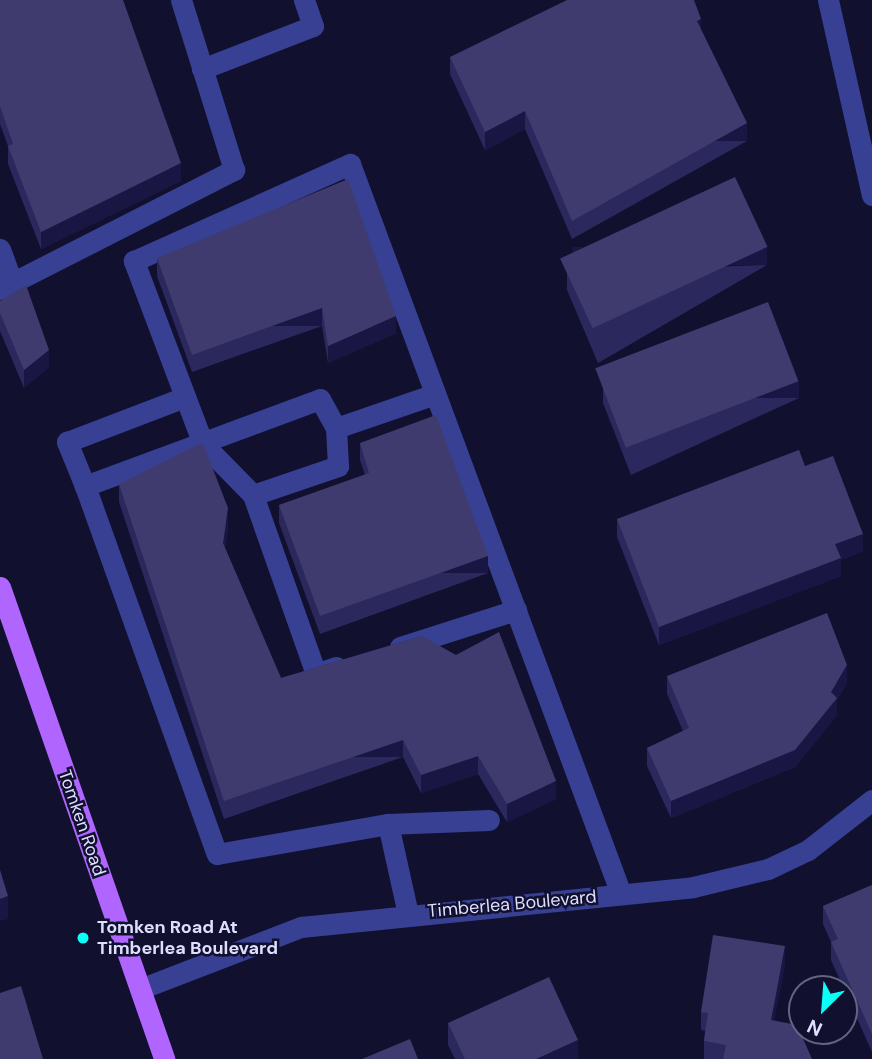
<!DOCTYPE html>
<style>
body{margin:0}
#map{position:relative;width:872px;height:1059px;overflow:hidden;background:#11102f;font-family:"DM Sans",sans-serif}
div>[style]{position:absolute}
.minor>*{height:21px;margin:-10.5px;padding:0 10.5px;transform-origin:10.5px;border-radius:10.5px;background:#374092}
.major>*{height:21px;margin:-10.5px;padding:0 10.5px;transform-origin:10.5px;border-radius:10.5px;background:#b065ff}
.wall>*{inset:0;background:#2b285e}
.shaded-wall>*{inset:0;background:#191644;transform-origin:0 0}
.building>*{inset:0;background:#3f3b6f;transform-origin:0 0}
.dots>*{width:19px;height:19px;translate:-50% -50%;box-sizing:border-box;border:4px solid #11102f;border-radius:50%}
span{translate:-50% -50%;white-space:nowrap;text-align:center;line-height:1.15;-webkit-text-stroke:5px #11102f;paint-order:stroke}
.street-label{font-size:18px;color:#dedfff}
.poi-label{font-size:18px;color:#dedfff;font-weight:700}
.left{translate:0 -50%;text-align:left}
.north{position:absolute;left:788px;top:975px;width:70px;height:70px;box-sizing:border-box;background:#11102f;border:2px solid #636382;border-radius:50%;rotate:205deg;font-size:19px;font-weight:700;line-height:28px;text-align:center;color:#dedfff}
.north::after{content:'';display:block;margin:auto;width:24px;height:32px;background:#0afff6;clip-path:polygon(50% 0,100% 100%,50% 72%,0 100%)}
</style>
<div id="map">
<div class="minor">
<div style="left:828px;top:0;width:200px;rotate:77.3deg"></div>
<div style="left:202px;top:69px;width:119px;rotate:-21.2deg"></div>
<div style="left:313px;top:26px;width:28px;rotate:-109deg"></div>
<div style="left:0;top:249px;width:35px;rotate:70deg"></div>
<div style="left:0;top:289px;width:263px;rotate:-27deg"></div>
<div style="left:234px;top:170px;width:178px;rotate:-107.3deg"></div>
<div style="left:435px;top:394px;width:105px;rotate:161deg"></div>
<div style="left:336px;top:428px;width:33px;rotate:-119deg"></div>
<div style="left:320px;top:399px;width:251px;rotate:159.7deg"></div>
<div style="left:85px;top:486px;width:391px;rotate:70.3deg"></div>
<div style="left:217px;top:854px;width:174px;rotate:-10deg"></div>
<div style="left:388px;top:824px;width:101px;rotate:-2.3deg"></div>
<div style="left:85px;top:486px;width:48px;rotate:-112.2deg"></div>
<div style="left:67px;top:442px;width:126px;rotate:-20.9deg"></div>
<div style="left:253px;top:495px;width:90px;rotate:-18.8deg"></div>
<div style="left:338px;top:466px;width:38px;rotate:-93deg"></div>
<div style="left:400px;top:647px;width:122px;rotate:-17.7deg"></div>
<div style="left:336px;top:667px;width:21px;rotate:161deg"></div>
<div style="left:316px;top:674px;width:190px;rotate:-109.4deg"></div>
<div style="left:253px;top:495px;width:71px;rotate:-134.4deg"></div>
<div style="left:203px;top:444px;width:196px;rotate:-110.7deg"></div>
<div style="left:134px;top:261px;width:237px;rotate:-24.2deg"></div>
<div style="left:350px;top:164px;width:779px;rotate:69.63deg"></div>
<div style="left:388px;top:824px;width:92px;rotate:77.5deg"></div>
<div style="left:140px;top:989px;width:173px;rotate:-21.1deg"></div>
<div style="left:301px;top:927px;width:394px;rotate:-5.8deg"></div>
<div style="left:693px;top:887px;width:77px;rotate:-13.5deg"></div>
<div style="left:768px;top:869px;width:44px;rotate:-25.4deg"></div>
<div style="left:808px;top:850px;width:81px;rotate:-38deg"></div>
</div>
<div class="major">
<div style="left:0;top:587px;width:500px;rotate:70.8deg"></div>
</div>
<div class="wall">
<div style="clip-path:polygon(0 0,181px 181px,41px 249px,8px 164px,8px 146px,0 124px)"></div>
<div style="clip-path:polygon(701px 31px,747px 141px,572px 239px,525px 129px,485px 150px,450px 74px,450px 57px)"></div>
<div style="clip-path:polygon(157px 258px,396px 333px,328px 363px,322px 326px,192px 372px,157px 276px)"></div>
<div style="clip-path:polygon(767px 265px,598px 363px,567px 290px,567px 272px)"></div>
<div style="clip-path:polygon(0 301px,49px 367px,24px 388px,0 331px)"></div>
<div style="clip-path:polygon(603px 385px,799px 398px,631px 475px,603px 403px)"></div>
<div style="clip-path:polygon(360px 443px,488px 573px,320px 634px,279px 523px,279px 505px,365px 475px,360px 460px)"></div>
<div style="clip-path:polygon(805px 466px,863px 551px,841px 560px,841px 576px,659px 645px,617px 537px,617px 519px)"></div>
<div style="clip-path:polygon(119px 484px,228px 526px,225px 548px,281px 678px,422px 636px,556px 799px,507px 822px,478px 774px,421px 793px,403px 757px,224px 819px,119px 502px)"></div>
<div style="clip-path:polygon(667px 676px,847px 683px,837px 700px,837px 715px,795px 767px,671px 818px,647px 766px,647px 748px,683px 731px,667px 694px)"></div>
<div style="clip-path:polygon(872px 885px,872px 1052px,831px 960px,831px 942px,823px 924px,823px 906px)"></div>
<div style="clip-path:polygon(785px 964px,774px 1020px,812px 1059px,704px 1059px,704px 1041px,705px 1031px,701px 1030px,701px 1012px)"></div>
<div style="clip-path:polygon(448px 1023px,578px 1059px,455px 1059px,448px 1045px)"></div>
</div>
<div class="shaded-wall">
<div style="clip-path:polygon(701px 19px,701px 36px,697px 21px)"></div>
<div style="clip-path:polygon(525px 111px,525px 129px,485px 150px,485px 132px)"></div>
<div style="left:747px;top:123px;width:18px;height:201px;rotate:90deg"></div>
<div style="clip-path:polygon(181px 163px,181px 181px,41px 249px,41px 232px)"></div>
<div style="left:767px;top:247px;width:18px;height:195px;rotate:90deg"></div>
<div style="left:322px;top:308px;width:18px;height:138px;rotate:90deg"></div>
<div style="clip-path:polygon(396px 316px,396px 333px,328px 363px,328px 346px)"></div>
<div style="clip-path:polygon(49px 350px,49px 367px,24px 388px,24px 370px)"></div>
<div style="left:799px;top:381px;width:17px;height:185px;rotate:90deg"></div>
<div style="clip-path:polygon(228px 508px,228px 526px,223px 561px,223px 543px)"></div>
<div style="clip-path:polygon(863px 534px,863px 551px,841px 560px,841px 576px,659px 645px,659px 627px,835px 544px)"></div>
<div style="left:488px;top:556px;width:17px;height:178px;rotate:90deg"></div>
<div style="clip-path:polygon(847px 665px,847px 683px,837px 700px,837px 715px,795px 767px,671px 818px,671px 801px,831px 692px)"></div>
<div style="left:403px;top:740px;width:17px;height:189px;rotate:90deg"></div>
<div style="clip-path:polygon(478px 756px,478px 774px,421px 793px,421px 775px)"></div>
<div style="clip-path:polygon(556px 781px,556px 799px,507px 822px,507px 804px)"></div>
<div style="clip-path:polygon(8px 896px,8px 919px,0 921px,0 899px)"></div>
<div style="clip-path:polygon(785px 946px,785px 964px,771px 1038px,771px 1020px)"></div>
<div style="clip-path:polygon(578px 1040px,578px 1059px,536px 1059px)"></div>
</div>
<div class="building">
<div style="clip-path:polygon(0 0,123px 0,181px 163px,41px 232px,8px 146px,13px 144px,0 106px)"></div>
<div style="clip-path:polygon(567px 0,694px 0,701px 19px,697px 21px,747px 123px,572px 221px,525px 111px,485px 132px,450px 57px)"></div>
<div style="left:735px;top:177px;width:77px;height:193px;rotate:65deg"></div>
<div style="clip-path:polygon(348px 179px,396px 316px,328px 346px,322px 308px,192px 355px,157px 258px)"></div>
<div style="clip-path:polygon(26px 285px,49px 350px,24px 370px,0 313px,0 301px)"></div>
<div style="left:768px;top:302px;width:85px;height:185px;rotate:69deg"></div>
<div style="clip-path:polygon(436px 415px,488px 556px,320px 616px,279px 505px,369px 473px,360px 443px)"></div>
<div style="clip-path:polygon(201px 443px,204px 446px,228px 508px,223px 543px,281px 678px,422px 636px,456px 655px,499px 632px,556px 781px,507px 804px,478px 756px,421px 775px,403px 740px,224px 801px,119px 484px)"></div>
<div style="clip-path:polygon(799px 450px,805px 466px,833px 456px,863px 534px,835px 544px,841px 558px,659px 627px,617px 519px)"></div>
<div style="clip-path:polygon(827px 613px,847px 665px,831px 692px,837px 698px,795px 750px,671px 801px,647px 748px,689px 728px,667px 676px)"></div>
<div style="clip-path:polygon(0 870px,8px 896px,0 899px)"></div>
<div style="clip-path:polygon(872px 885px,872px 1034px,831px 942px,838px 939px,823px 906px)"></div>
<div style="clip-path:polygon(713px 935px,785px 946px,771px 1020px,797px 1025px,812px 1059px,723px 1059px,726px 1045px,704px 1041px,708px 1013px,701px 1012px)"></div>
<div style="clip-path:polygon(549px 977px,578px 1040px,536px 1059px,465px 1059px,448px 1023px)"></div>
<div style="clip-path:polygon(21px 986px,43px 1059px,0 1059px,0 993px)"></div>
<div style="clip-path:polygon(410px 1039px,418px 1059px,362px 1059px)"></div>
</div>
<div class="dots">
<div style="left:83px;top:938px;background:#0afff6"></div>
</div>
<div class="street-label">
<span style="left:82px;top:823px;rotate:71deg">Tomken Road</span>
<span style="left:512px;top:904px;rotate:-5deg">Timberlea Boulevard</span>
</div>
<div class="poi-label">
<span class="left" style="left:97px;top:938px">Tomken Road At<br>Timberlea Boulevard</span>
</div>
<div class="north">N</div>
</div>
